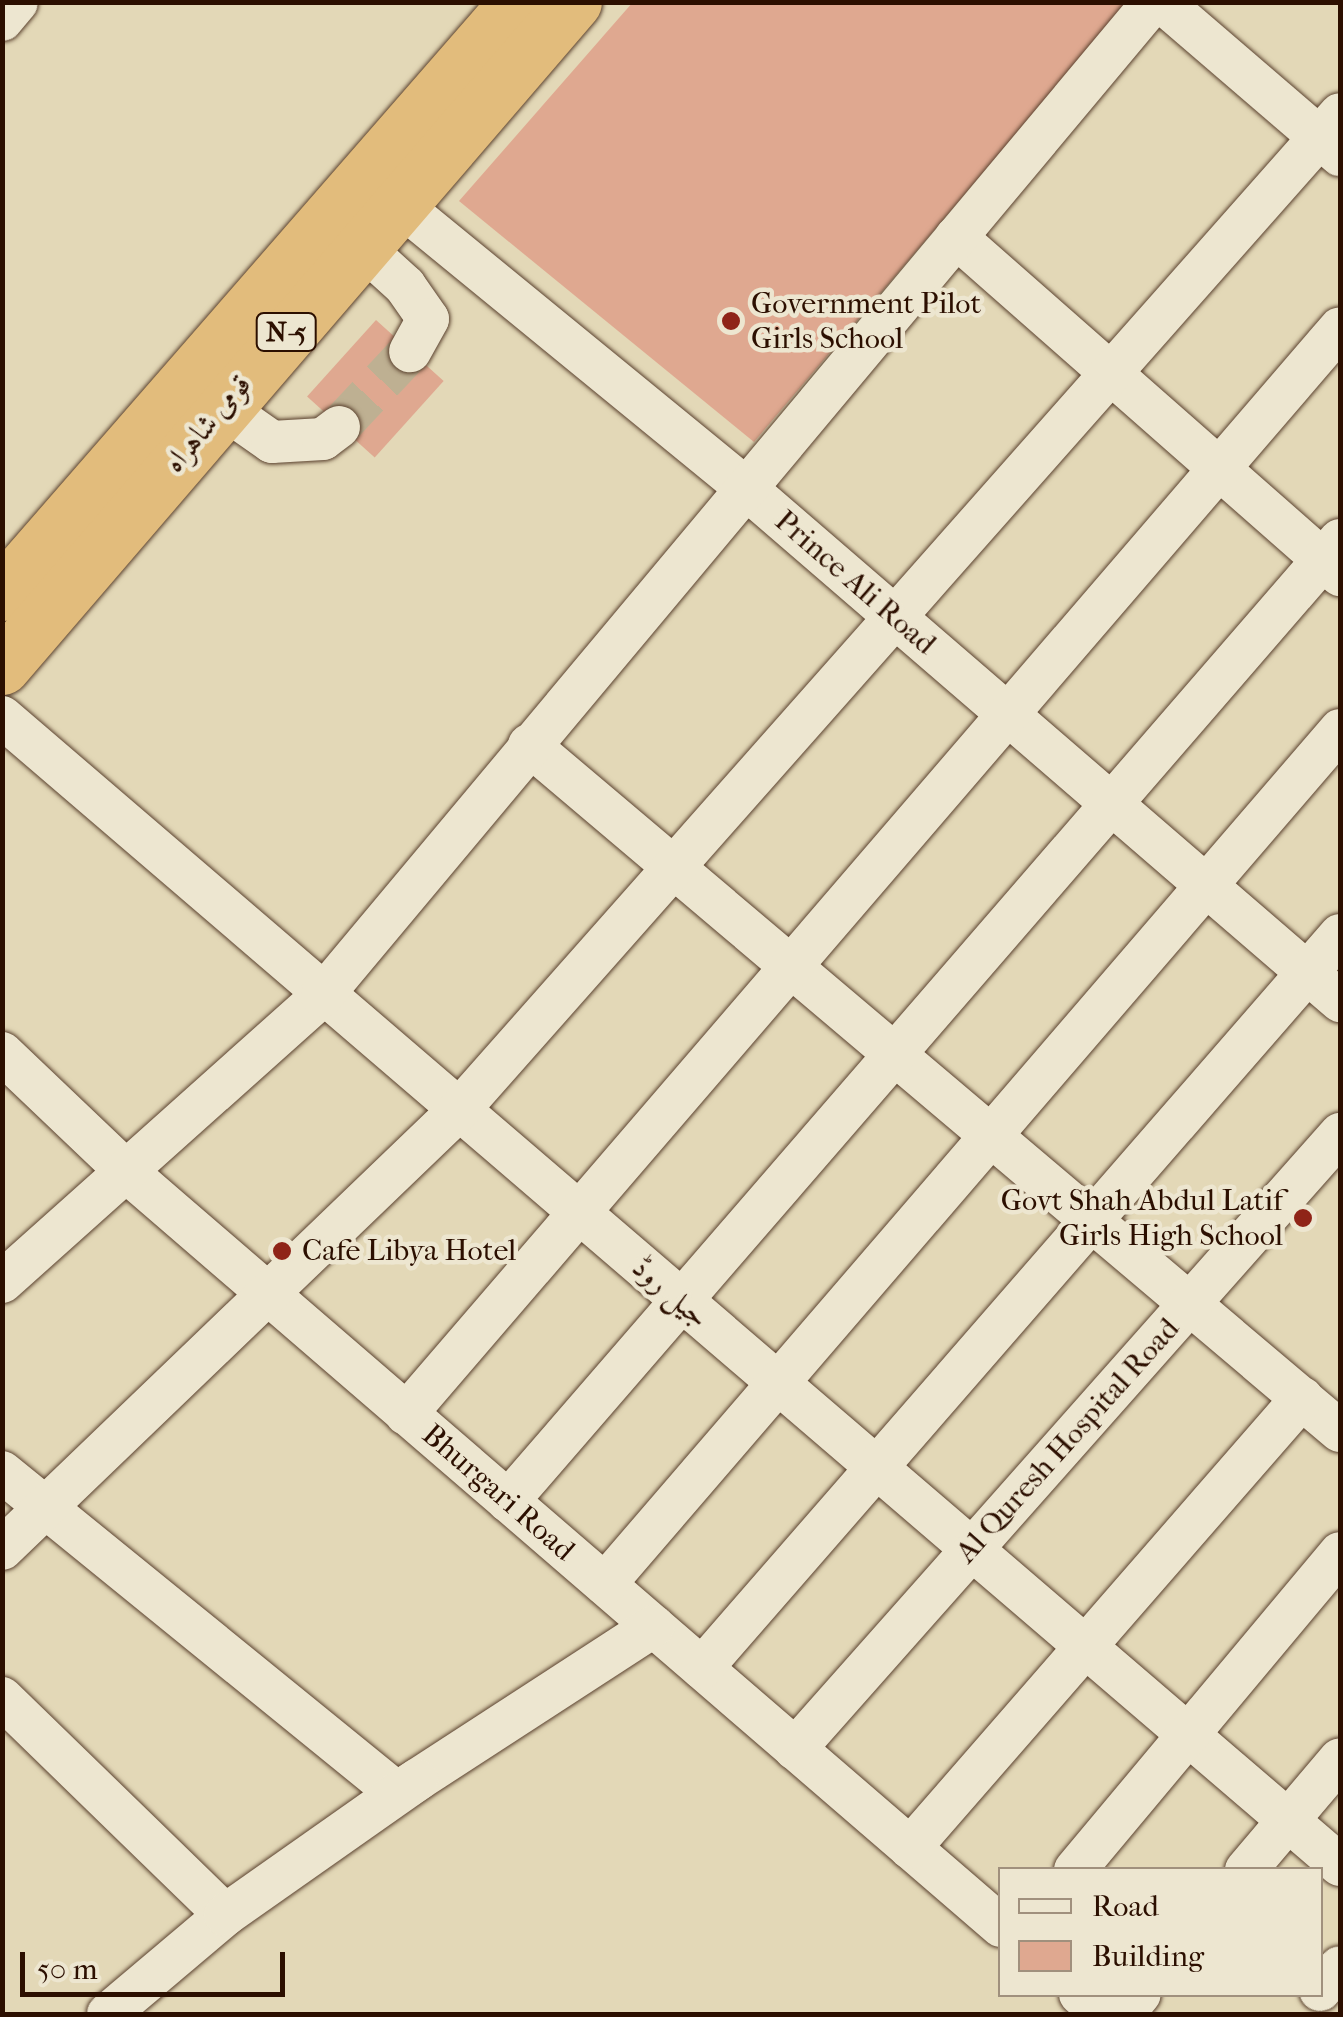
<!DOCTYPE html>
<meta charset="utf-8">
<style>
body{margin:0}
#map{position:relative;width:1343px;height:2017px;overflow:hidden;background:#e3d8b7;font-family:"IM FELL French Canon",Amiri,serif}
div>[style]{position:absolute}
.building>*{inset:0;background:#dfa890;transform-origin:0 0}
.minor-tunnel>*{height:42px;margin-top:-21px;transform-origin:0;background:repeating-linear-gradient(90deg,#beb092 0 42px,transparent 0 63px)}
.roads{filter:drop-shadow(0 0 2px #5a412e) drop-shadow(0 0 2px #5a412e)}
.minor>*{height:42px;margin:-21px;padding:0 21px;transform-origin:21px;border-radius:21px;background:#ede6d0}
.highway>*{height:55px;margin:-27.5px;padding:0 27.5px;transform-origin:27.5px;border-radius:27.5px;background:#e2bc7c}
.dots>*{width:28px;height:28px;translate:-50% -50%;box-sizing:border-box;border:5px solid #ede6d0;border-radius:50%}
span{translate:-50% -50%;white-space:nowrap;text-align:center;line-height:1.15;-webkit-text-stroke:9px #ede6d0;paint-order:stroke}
.shield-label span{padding:2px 8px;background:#ede6d0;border:2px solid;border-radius:8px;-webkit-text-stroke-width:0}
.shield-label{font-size:28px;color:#2c0f00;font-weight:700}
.poi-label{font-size:30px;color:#2c0f00}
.left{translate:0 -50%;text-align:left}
.right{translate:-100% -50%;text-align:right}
.street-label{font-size:30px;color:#2c0f00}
.frame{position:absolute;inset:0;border:5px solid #2c0f00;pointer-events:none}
.legend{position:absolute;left:998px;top:1867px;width:325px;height:130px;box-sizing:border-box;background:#ede6d0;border:2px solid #a0907d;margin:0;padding:12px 18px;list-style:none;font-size:30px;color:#2c0f00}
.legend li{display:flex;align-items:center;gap:20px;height:50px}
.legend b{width:50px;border:2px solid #a0907d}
.scale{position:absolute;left:20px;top:1952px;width:265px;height:45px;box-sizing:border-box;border:5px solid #2c0f00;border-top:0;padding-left:12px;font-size:30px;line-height:35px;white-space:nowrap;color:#2c0f00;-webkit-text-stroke:8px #ede6d0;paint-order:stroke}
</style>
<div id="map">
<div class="building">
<div style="clip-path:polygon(633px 2px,1128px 2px,754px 442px,459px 201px)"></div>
<div style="left:376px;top:320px;width:91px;height:103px;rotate:42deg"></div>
</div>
<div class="minor-tunnel">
<div style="left:339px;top:427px;width:104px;rotate:-46.9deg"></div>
</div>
<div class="roads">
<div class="minor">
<div style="left:1162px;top:2px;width:235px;rotate:40.7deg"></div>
<div style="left:2px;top:20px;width:23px;rotate:-50deg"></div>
<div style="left:378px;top:187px;width:480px;rotate:39.3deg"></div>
<div style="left:749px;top:491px;width:781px;rotate:40.79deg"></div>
<div style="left:956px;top:237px;width:512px;rotate:41.35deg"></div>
<div style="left:360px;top:245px;width:61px;rotate:42.3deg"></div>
<div style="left:405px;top:286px;width:40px;rotate:55.1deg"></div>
<div style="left:428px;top:319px;width:37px;rotate:119deg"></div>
<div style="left:222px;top:407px;width:61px;rotate:35deg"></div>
<div style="left:272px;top:442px;width:51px;rotate:-3.4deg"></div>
<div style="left:323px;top:439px;width:20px;rotate:-37deg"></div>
<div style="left:2px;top:717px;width:1763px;rotate:40.63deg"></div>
<div style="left:529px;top:745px;width:1062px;rotate:40.23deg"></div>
<div style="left:2px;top:1053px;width:174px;rotate:43.6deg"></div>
<div style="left:128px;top:1173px;width:1153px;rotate:40.78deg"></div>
<div style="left:2px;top:1282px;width:429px;rotate:-41.8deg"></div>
<div style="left:322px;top:996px;width:1296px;rotate:-50.1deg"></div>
<div style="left:406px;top:1414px;width:1432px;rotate:-49.3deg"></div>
<div style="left:2px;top:1472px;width:509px;rotate:39.1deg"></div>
<div style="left:397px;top:1793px;width:306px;rotate:-33deg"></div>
<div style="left:508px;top:1501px;width:1271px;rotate:-49.12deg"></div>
<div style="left:2px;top:1549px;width:632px;rotate:-43.85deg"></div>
<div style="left:458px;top:1111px;width:1331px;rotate:-48.5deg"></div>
<div style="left:605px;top:1584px;width:1127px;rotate:-49.28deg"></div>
<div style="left:702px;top:1668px;width:972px;rotate:-48.96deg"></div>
<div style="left:2px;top:1698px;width:311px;rotate:44.2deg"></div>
<div style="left:795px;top:1749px;width:822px;rotate:-48.45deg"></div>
<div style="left:910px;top:1848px;width:597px;rotate:-48.94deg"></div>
<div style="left:1075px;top:1870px;width:413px;rotate:-50.1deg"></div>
<div style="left:1246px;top:1870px;width:145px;rotate:-49.7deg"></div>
<div style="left:1320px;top:1990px;width:30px;rotate:-49deg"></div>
<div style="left:1080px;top:1994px;width:30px;rotate:41deg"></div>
<div style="left:108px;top:2014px;width:153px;rotate:-40.2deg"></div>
<div style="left:225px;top:1915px;width:235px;rotate:-35.1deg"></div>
<div style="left:1123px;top:2014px;width:26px;rotate:-50deg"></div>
</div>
<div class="highway">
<div style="left:2px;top:593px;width:784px;rotate:-48.93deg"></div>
<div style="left:2px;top:667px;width:877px;rotate:-49.3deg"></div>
</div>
</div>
<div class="dots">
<div style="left:731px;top:321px;background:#8f2418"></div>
<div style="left:1303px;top:1218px;background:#8f2418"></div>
<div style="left:282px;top:1251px;background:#8f2418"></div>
</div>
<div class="shield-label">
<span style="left:286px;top:332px">N-5</span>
</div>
<div class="poi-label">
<span class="left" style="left:751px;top:321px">Government Pilot<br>Girls School</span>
<span class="right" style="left:1283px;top:1218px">Govt Shah Abdul Latif<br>Girls High School</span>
<span class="left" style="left:302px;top:1251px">Cafe Libya Hotel</span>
</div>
<div class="street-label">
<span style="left:208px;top:424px;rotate:-50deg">قومی شاہراہ</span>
<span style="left:855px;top:583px;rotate:41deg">Prince Ali Road</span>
<span style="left:670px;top:1293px;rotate:41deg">جیل روڈ</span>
<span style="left:1068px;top:1441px;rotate:-48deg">Al Quresh Hospital Road</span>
<span style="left:498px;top:1493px;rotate:41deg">Bhurgari Road</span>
</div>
<div class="frame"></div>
<ul class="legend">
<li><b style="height:12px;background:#ede6d0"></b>Road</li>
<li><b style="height:28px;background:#dfa890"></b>Building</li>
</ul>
<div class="scale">50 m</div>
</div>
